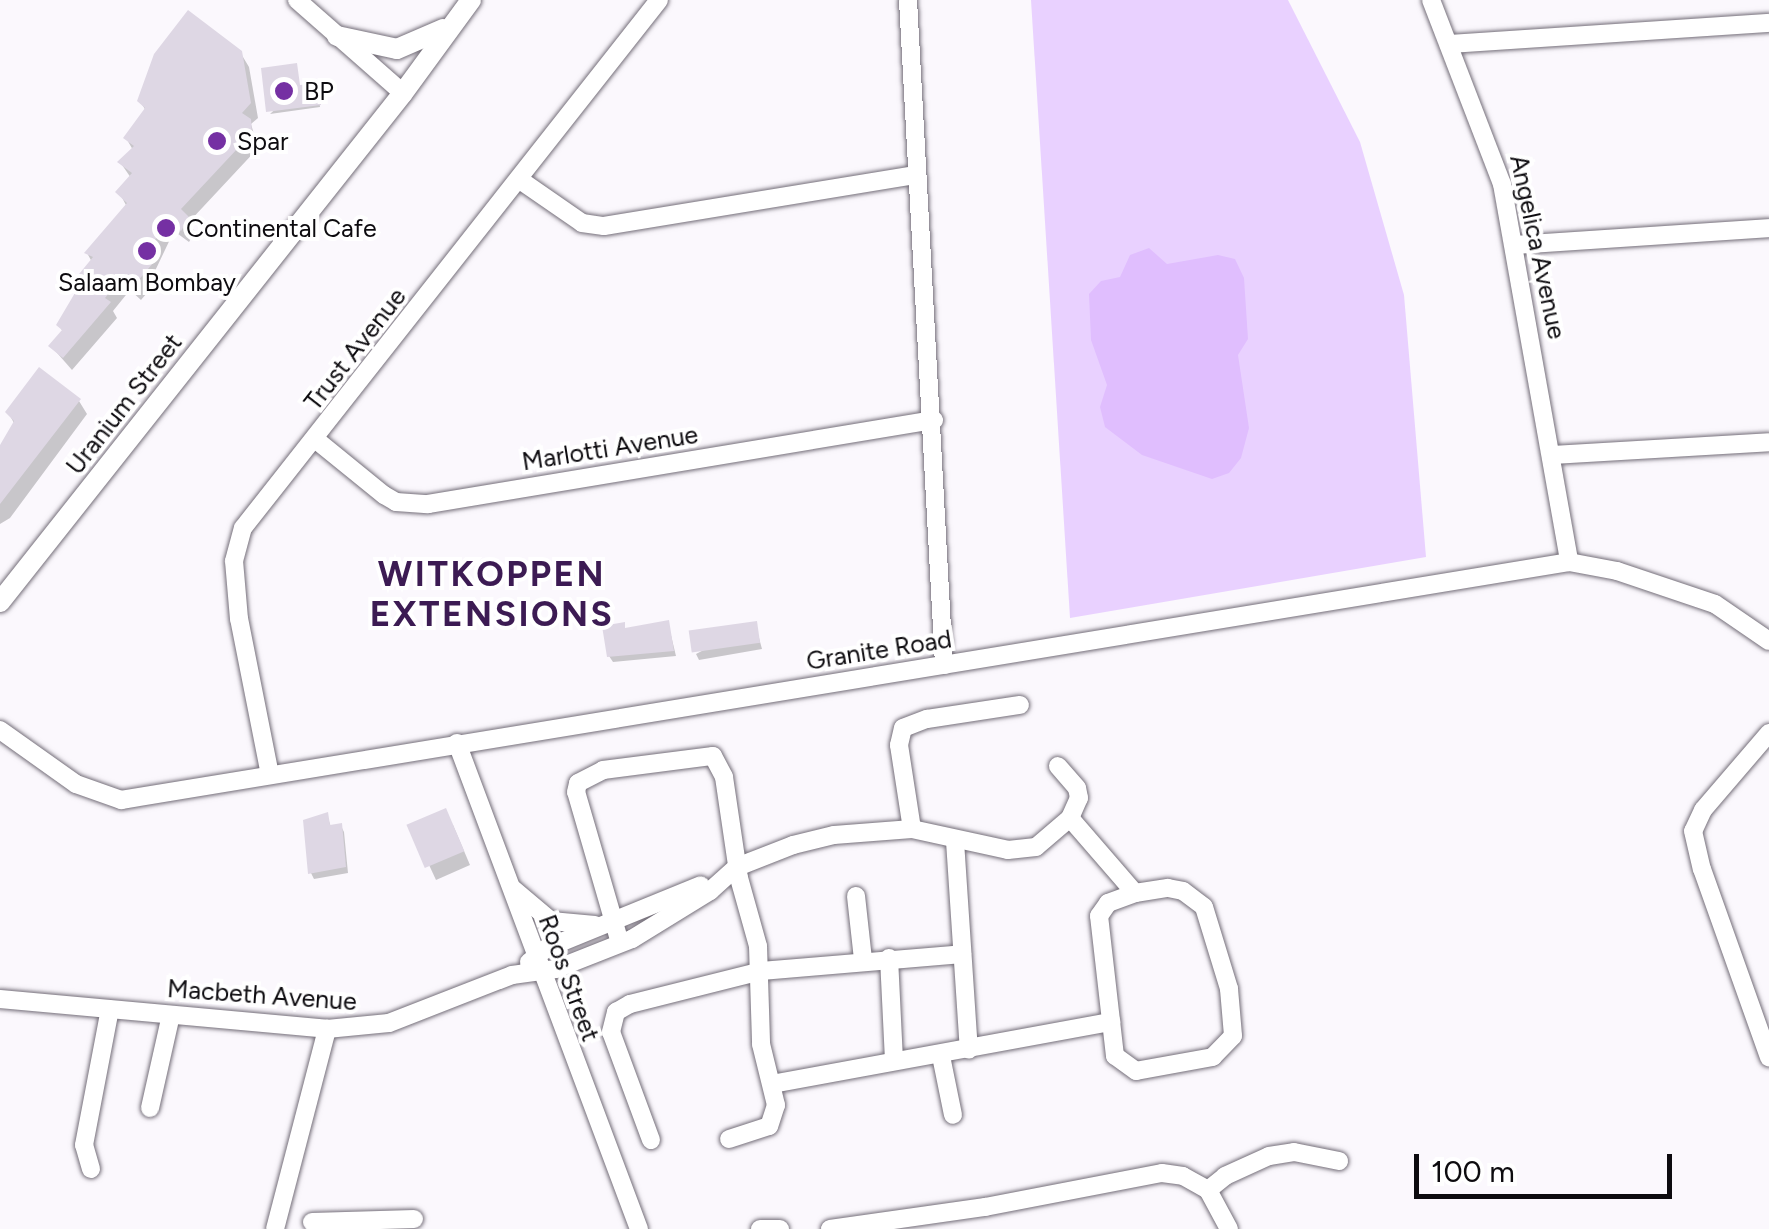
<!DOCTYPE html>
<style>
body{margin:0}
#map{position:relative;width:1769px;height:1229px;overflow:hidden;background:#fbf8fd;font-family:Figtree,sans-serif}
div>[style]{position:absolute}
.green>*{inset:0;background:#e9d1ff}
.water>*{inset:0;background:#e0befe}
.shadow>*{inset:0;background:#0003}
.building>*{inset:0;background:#ded7e4;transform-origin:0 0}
.roads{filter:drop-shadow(0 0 2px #746e79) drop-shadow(0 0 2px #746e79)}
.minor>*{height:18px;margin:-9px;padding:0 9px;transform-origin:9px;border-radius:9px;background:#fff}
.tertiary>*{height:20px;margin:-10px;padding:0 10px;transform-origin:10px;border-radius:10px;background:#fff}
.dots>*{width:28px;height:28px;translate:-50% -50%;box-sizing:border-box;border:5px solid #fff;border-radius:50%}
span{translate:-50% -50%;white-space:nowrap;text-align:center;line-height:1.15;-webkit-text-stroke:8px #fff;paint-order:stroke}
.poi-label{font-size:25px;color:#0d0b0f}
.left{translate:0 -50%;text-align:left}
.street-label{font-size:25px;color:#0d0b0f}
.district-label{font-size:35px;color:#3c1b53;font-weight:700;letter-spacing:2.5px}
.scale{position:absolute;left:1414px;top:1154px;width:258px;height:45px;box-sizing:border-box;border:5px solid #0d0b0f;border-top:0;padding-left:12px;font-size:30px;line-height:35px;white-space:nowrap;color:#0d0b0f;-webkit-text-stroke:8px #fff;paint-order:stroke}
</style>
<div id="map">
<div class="green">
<div style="clip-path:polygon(1031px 0,1288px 0,1360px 142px,1404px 295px,1426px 557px,1070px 618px)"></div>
</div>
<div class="water">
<div style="clip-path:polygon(1149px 248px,1167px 264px,1218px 255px,1235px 259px,1244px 278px,1248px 339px,1238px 355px,1249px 428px,1241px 458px,1229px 473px,1212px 479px,1142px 455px,1105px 427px,1100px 407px,1107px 385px,1091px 340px,1089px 294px,1101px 281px,1120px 277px,1130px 255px)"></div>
</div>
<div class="shadow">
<div style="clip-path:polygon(240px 52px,249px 67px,258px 118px,251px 124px,258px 148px,189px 222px,195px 232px,189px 242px,174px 231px,155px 271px,159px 279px,141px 300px,130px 290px,113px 311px,117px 318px,72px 370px,51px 346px,63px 332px,59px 325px,82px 286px,78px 279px,92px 262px,87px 253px,127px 207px,119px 192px,131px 178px,120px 162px,133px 150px,126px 138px,146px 111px,140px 101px)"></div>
<div style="clip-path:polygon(299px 87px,318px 87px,320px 107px,270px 114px)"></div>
<div style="clip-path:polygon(79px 401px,87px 414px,10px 518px,0 524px,0 450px,15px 425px,8px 412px)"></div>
<div style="clip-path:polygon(668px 623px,676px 656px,613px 662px,609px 656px,623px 625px,626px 630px)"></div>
<div style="clip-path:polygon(755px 623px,762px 649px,699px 660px,696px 654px)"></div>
<div style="clip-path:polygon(327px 815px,331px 827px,341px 826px,344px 832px,348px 873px,314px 879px,311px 873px)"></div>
<div style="clip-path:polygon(453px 825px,470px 865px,436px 880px,411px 826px)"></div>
</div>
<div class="building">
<div style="clip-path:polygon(188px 10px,242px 51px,251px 103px,242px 113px,251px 119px,252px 133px,181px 209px,189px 217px,181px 231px,166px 220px,155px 240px,158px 246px,146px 260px,153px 263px,132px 288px,121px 278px,105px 298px,111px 302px,63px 358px,48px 346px,62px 330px,56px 325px,82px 281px,75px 279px,93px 257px,84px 253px,127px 203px,115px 192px,132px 173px,117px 162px,134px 146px,123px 138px,145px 108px,137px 101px,154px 54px)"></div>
<div style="clip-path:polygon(297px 63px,300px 85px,318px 83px,321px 105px,266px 112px,261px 68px)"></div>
<div style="clip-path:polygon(39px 367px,81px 399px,0 504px,0 445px,14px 421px,5px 412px)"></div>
<div style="clip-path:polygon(669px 620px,674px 651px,607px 657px,602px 626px,625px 622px,625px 628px)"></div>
<div style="left:757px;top:621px;width:22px;height:69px;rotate:82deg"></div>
<div style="left:446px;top:808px;width:47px;height:43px;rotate:67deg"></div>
<div style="clip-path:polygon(328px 812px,330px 825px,342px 823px,346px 867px,308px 874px,303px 820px)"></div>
</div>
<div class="roads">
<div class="minor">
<div style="left:297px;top:0;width:141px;rotate:41.3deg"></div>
<div style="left:908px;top:0;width:666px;rotate:86.9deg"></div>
<div style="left:1431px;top:0;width:197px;rotate:68.9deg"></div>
<div style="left:1502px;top:184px;width:384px;rotate:79.9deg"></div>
<div style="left:1451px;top:44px;width:319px;rotate:-3.8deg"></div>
<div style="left:520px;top:180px;width:75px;rotate:34.7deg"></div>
<div style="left:582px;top:223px;width:22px;rotate:8deg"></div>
<div style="left:604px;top:226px;width:316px;rotate:-9.3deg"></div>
<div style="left:1516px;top:245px;width:254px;rotate:-3.8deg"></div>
<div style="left:315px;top:439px;width:89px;rotate:39.1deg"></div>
<div style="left:384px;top:495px;width:14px;rotate:30deg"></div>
<div style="left:396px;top:502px;width:32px;rotate:4deg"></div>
<div style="left:428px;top:504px;width:513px;rotate:-9.43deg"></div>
<div style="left:1553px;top:455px;width:216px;rotate:-3.4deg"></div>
<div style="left:0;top:730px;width:93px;rotate:35.4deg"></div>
<div style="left:76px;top:784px;width:48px;rotate:19.6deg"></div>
<div style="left:121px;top:800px;width:1467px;rotate:-9.33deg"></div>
<div style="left:1569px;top:562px;width:49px;rotate:10.6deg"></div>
<div style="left:1617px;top:571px;width:103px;rotate:18.6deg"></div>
<div style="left:1715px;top:604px;width:65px;rotate:34.4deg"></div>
<div style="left:1769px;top:733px;width:101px;rotate:130.6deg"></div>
<div style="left:1703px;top:810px;width:23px;rotate:115deg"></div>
<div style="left:1693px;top:831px;width:39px;rotate:77deg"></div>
<div style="left:1702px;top:869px;width:200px;rotate:70.4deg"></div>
<div style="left:457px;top:743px;width:519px;rotate:69.47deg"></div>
<div style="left:270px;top:775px;width:159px;rotate:-101.2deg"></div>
<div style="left:239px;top:619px;width:58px;rotate:-94.9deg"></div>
<div style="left:234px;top:561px;width:34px;rotate:-75deg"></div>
<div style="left:243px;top:528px;width:672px;rotate:-51.77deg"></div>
<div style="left:1070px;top:818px;width:99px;rotate:49.1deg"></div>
<div style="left:912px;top:829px;width:85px;rotate:-98.8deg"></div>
<div style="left:899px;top:745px;width:17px;rotate:-77deg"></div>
<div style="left:903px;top:728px;width:26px;rotate:-21deg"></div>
<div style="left:927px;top:719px;width:94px;rotate:-8.6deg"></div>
<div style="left:955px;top:841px;width:209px;rotate:86.2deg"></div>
<div style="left:1168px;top:888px;width:15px;rotate:11deg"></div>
<div style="left:1183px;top:891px;width:26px;rotate:37deg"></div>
<div style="left:1204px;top:907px;width:86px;rotate:73deg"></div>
<div style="left:1229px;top:989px;width:47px;rotate:85.1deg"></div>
<div style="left:1233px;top:1036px;width:29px;rotate:134deg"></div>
<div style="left:1213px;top:1057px;width:78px;rotate:169.7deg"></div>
<div style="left:1136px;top:1071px;width:26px;rotate:-144deg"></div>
<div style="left:1115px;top:1056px;width:141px;rotate:-96.5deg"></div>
<div style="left:1099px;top:916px;width:16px;rotate:-55deg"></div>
<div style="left:1108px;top:903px;width:29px;rotate:-20deg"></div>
<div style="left:1135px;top:893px;width:33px;rotate:-9deg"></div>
<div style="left:513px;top:889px;width:50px;rotate:40.1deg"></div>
<div style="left:551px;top:921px;width:44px;rotate:5.2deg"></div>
<div style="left:856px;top:896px;width:63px;rotate:83.7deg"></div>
<div style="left:620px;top:943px;width:157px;rotate:-106.2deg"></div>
<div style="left:576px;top:792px;width:9px;rotate:-77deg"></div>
<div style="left:578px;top:783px;width:28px;rotate:-27deg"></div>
<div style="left:603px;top:770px;width:111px;rotate:-7.3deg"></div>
<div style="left:713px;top:756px;width:24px;rotate:62deg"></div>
<div style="left:724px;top:777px;width:102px;rotate:81.6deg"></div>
<div style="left:739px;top:878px;width:71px;rotate:74.4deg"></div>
<div style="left:758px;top:946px;width:98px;rotate:88.2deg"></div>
<div style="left:761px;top:1044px;width:63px;rotate:76.2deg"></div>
<div style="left:776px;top:1105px;width:22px;rotate:108deg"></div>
<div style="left:769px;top:1126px;width:42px;rotate:162deg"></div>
<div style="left:889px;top:958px;width:101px;rotate:87.2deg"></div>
<div style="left:529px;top:962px;width:23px;rotate:-38deg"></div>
<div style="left:547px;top:948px;width:166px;rotate:-22.2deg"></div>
<div style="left:0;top:999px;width:328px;rotate:5.2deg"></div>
<div style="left:327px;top:1029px;width:62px;rotate:-5.5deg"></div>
<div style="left:389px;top:1023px;width:132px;rotate:-21.3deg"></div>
<div style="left:512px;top:975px;width:44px;rotate:-7.8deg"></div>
<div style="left:556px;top:969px;width:82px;rotate:-21.5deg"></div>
<div style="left:632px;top:939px;width:92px;rotate:-31.6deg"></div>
<div style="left:710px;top:891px;width:36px;rotate:-42deg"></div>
<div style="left:737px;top:867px;width:60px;rotate:-21.4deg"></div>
<div style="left:793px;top:845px;width:42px;rotate:-13.7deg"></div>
<div style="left:834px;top:835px;width:78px;rotate:-4.4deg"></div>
<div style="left:912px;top:829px;width:98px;rotate:12.3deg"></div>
<div style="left:1008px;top:850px;width:28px;rotate:-6deg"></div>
<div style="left:1036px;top:847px;width:45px;rotate:-40.5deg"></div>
<div style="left:1070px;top:818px;width:22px;rotate:-66deg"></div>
<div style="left:1079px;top:798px;width:10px;rotate:-101deg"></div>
<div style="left:1077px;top:788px;width:29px;rotate:-131deg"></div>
<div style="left:941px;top:1056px;width:60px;rotate:78.5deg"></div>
<div style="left:772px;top:1084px;width:345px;rotate:-10.4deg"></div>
<div style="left:150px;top:1108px;width:95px;rotate:-77.3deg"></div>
<div style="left:651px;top:1140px;width:115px;rotate:-110.3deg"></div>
<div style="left:611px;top:1032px;width:21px;rotate:-76deg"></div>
<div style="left:616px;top:1012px;width:16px;rotate:-30deg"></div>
<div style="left:630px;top:1004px;width:135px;rotate:-14.1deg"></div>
<div style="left:761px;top:971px;width:202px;rotate:-4.8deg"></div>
<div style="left:91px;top:1169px;width:25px;rotate:-106deg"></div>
<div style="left:84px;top:1145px;width:138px;rotate:-79.2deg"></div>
<div style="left:1208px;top:1190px;width:22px;rotate:-39deg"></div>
<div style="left:1225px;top:1176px;width:48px;rotate:-24.4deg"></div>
<div style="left:1269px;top:1156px;width:25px;rotate:-9deg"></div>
<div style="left:1294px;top:1152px;width:46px;rotate:11.3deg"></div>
<div style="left:312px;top:1222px;width:102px;rotate:-1.7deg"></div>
<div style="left:275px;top:1229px;width:207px;rotate:-75.4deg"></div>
<div style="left:760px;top:1229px;width:20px"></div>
<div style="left:830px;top:1229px;width:157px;rotate:-8.1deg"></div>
<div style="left:985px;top:1207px;width:180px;rotate:-10.9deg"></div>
<div style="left:1162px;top:1173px;width:21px;rotate:8deg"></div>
<div style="left:1183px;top:1176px;width:29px;rotate:29deg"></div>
<div style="left:1208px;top:1190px;width:44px;rotate:61.7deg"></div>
</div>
<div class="tertiary">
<div style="left:337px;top:36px;width:61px;rotate:12.2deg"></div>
<div style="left:397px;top:49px;width:50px;rotate:-23.5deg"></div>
<div style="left:0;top:602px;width:649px;rotate:-51.63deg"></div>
<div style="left:403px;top:93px;width:115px;rotate:-53.8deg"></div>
</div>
</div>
<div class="dots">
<div style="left:284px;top:91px;background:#7530a3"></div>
<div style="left:217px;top:141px;background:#7530a3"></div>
<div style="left:166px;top:228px;background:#7530a3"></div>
<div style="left:147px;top:251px;background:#7530a3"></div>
</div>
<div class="poi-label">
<span class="left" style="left:304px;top:91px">BP</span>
<span class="left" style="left:237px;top:141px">Spar</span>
<span class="left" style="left:186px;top:228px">Continental Cafe</span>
<span style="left:147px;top:282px">Salaam Bombay</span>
</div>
<div class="street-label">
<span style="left:1538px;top:247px;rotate:78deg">Angelica Avenue</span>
<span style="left:355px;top:349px;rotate:-52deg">Trust Avenue</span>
<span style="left:124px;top:404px;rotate:-52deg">Uranium Street</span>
<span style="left:610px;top:448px;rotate:-9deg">Marlotti Avenue</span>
<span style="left:879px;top:650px;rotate:-9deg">Granite Road</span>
<span style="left:569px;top:978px;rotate:70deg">Roos Street</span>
<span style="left:262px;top:995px;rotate:4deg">Macbeth Avenue</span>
</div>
<div class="district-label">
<span style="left:492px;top:594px">WITKOPPEN<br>EXTENSIONS</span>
</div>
<div class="scale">100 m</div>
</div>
